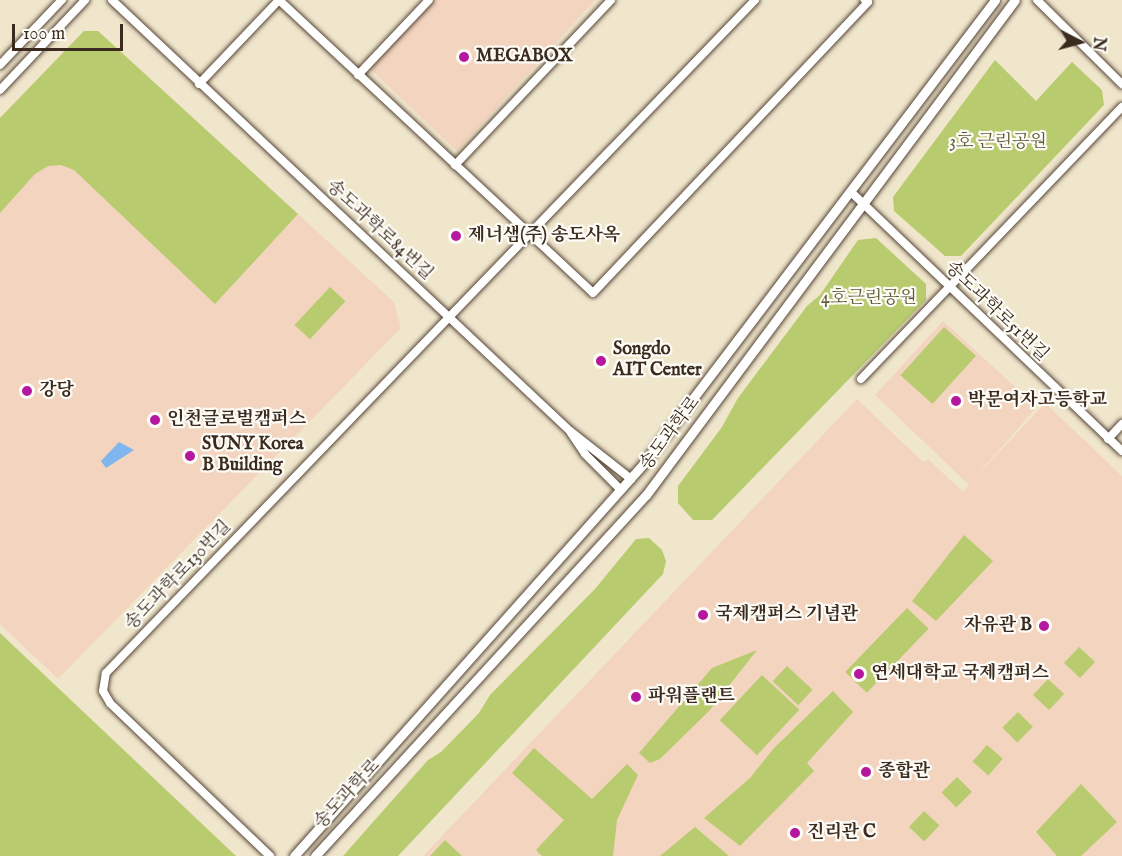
<!DOCTYPE html>
<meta charset="utf-8">
<style>
body{margin:0}
#map{position:relative;width:1122px;height:856px;overflow:hidden;background:#f0e6cc;font-family:"IM FELL English","Noto Serif KR",serif}
div>[style]{position:absolute}
.built>*{inset:0;background:#f3d4bf}
.green>*{inset:0;background:#b8cb6e;transform-origin:0 0}
.water>*{inset:0;background:#80b5ee}
.roads{filter:drop-shadow(0 0 2px #564638) drop-shadow(0 0 2px #564638)}
.minor>*{height:8px;margin:-4px;padding:0 4px;transform-origin:4px;border-radius:4px;background:#fff}
.major>*{height:9px;margin:-4.5px;padding:0 4.5px;transform-origin:4.5px;border-radius:4.5px;background:#fff}
.dots>*{width:16px;height:16px;translate:-50% -50%;box-sizing:border-box;border:3px solid #fdfcf7;border-radius:50%}
span{translate:-50% -50%;white-space:nowrap;text-align:center;line-height:1.15;-webkit-text-stroke:4.5px #fdfcf7;paint-order:stroke}
.poi-label{font-size:18px;color:#3b2a1e;font-weight:700}
.left{translate:0 -50%;text-align:left}
.right{translate:-100% -50%;text-align:right}
.park-label{font-size:18px;color:#605a36}
.street-label{font-size:18px;color:#3b2a1e}
.north{position:absolute;left:1050px;top:12px;width:60px;height:60px;-webkit-text-stroke:4px #fdfcf7;paint-order:stroke;rotate:96deg;font-size:16px;font-weight:700;line-height:24px;text-align:center;color:#3b2a1e}
.north::after{content:'';display:block;margin:auto;width:21px;height:27px;background:#3b2a1e;clip-path:polygon(50% 0,100% 100%,50% 72%,0 100%)}
.scale{position:absolute;left:12px;top:24px;width:111px;height:27px;box-sizing:border-box;border:3px solid #3b2a1e;border-top:0;padding-left:8px;font-size:18px;line-height:21px;white-space:nowrap;color:#3b2a1e;-webkit-text-stroke:4px #fdfcf7;paint-order:stroke}
</style>
<div id="map">
<div class="built">
<div style="clip-path:polygon(432px 0,595px 0,457px 151px,367px 66px)"></div>
<div style="clip-path:polygon(84px 31px,98px 31px,394px 302px,401px 328px,58px 679px,0 624px,0 118px)"></div>
<div style="clip-path:polygon(943px 321px,1037px 407px,969px 484px,1045px 403px,1122px 476px,1122px 856px,423px 856px,857px 399px,923px 462px,928px 459px,963px 492px,969px 485px,875px 395px)"></div>
</div>
<div class="green">
<div style="clip-path:polygon(84px 31px,98px 31px,298px 214px,215px 304px,74px 170px,61px 165px,48px 166px,35px 174px,0 213px,0 118px)"></div>
<div style="clip-path:polygon(995px 60px,1036px 101px,1072px 62px,1102px 90px,1104px 105px,961px 256px,945px 256px,894px 211px,893px 197px)"></div>
<div style="clip-path:polygon(876px 238px,926px 284px,926px 300px,712px 520px,693px 520px,678px 503px,678px 486px,722px 427px,738px 398px,807px 306px,820px 295px,858px 240px)"></div>
<div style="left:330px;top:287px;width:21px;height:52px;rotate:43deg"></div>
<div style="left:944px;top:327px;width:43px;height:65px;rotate:42deg"></div>
<div style="clip-path:polygon(964px 535px,993px 561px,936px 621px,912px 601px)"></div>
<div style="clip-path:polygon(649px 538px,662px 550px,666px 561px,663px 574px,398px 856px,343px 856px,428px 760px,441px 752px,479px 713px,490px 695px,595px 589px,636px 539px)"></div>
<div style="left:907px;top:608px;width:30px;height:89px;rotate:44deg"></div>
<div style="clip-path:polygon(0 633px,236px 856px,0 856px)"></div>
<div style="left:1079px;top:647px;width:22px;height:22px;rotate:43deg"></div>
<div style="clip-path:polygon(757px 650px,710px 710px,660px 759px,650px 763px,639px 753px,712px 668px)"></div>
<div style="left:787px;top:666px;width:35px;height:21px;rotate:43deg"></div>
<div style="left:762px;top:675px;width:51px;height:62px;rotate:43deg"></div>
<div style="left:1048px;top:679px;width:22px;height:22px;rotate:43deg"></div>
<div style="clip-path:polygon(833px 691px,853px 712px,807px 763px,814px 771px,740px 846px,704px 818px,750px 778px,774px 748px)"></div>
<div style="left:1018px;top:712px;width:21px;height:22px;rotate:45deg"></div>
<div style="left:987px;top:745px;width:21px;height:22px;rotate:41deg"></div>
<div style="clip-path:polygon(534px 748px,592px 799px,627px 764px,638px 775px,617px 820px,613px 856px,542px 856px,536px 850px,564px 820px,512px 773px)"></div>
<div style="left:957px;top:777px;width:21px;height:22px;rotate:45deg"></div>
<div style="clip-path:polygon(1081px 784px,1117px 822px,1081px 856px,1057px 856px,1036px 832px)"></div>
<div style="left:924px;top:811px;width:21px;height:22px;rotate:43deg"></div>
<div style="clip-path:polygon(695px 827px,729px 856px,730px 856px,660px 856px)"></div>
<div style="clip-path:polygon(445px 840px,462px 856px,430px 856px)"></div>
</div>
<div class="water">
<div style="clip-path:polygon(119px 442px,134px 450px,106px 468px,101px 461px)"></div>
</div>
<div class="roads">
<div class="minor">
<div style="left:112px;top:0;width:629px;rotate:43.26deg"></div>
<div style="left:570px;top:431px;width:78px;rotate:38.2deg"></div>
<div style="left:279px;top:0;width:429px;rotate:43deg"></div>
<div style="left:593px;top:293px;width:400px;rotate:-46.6deg"></div>
<div style="left:868px;top:2px;width:4px;rotate:-146deg"></div>
<div style="left:1037px;top:0;width:120px;rotate:44.7deg"></div>
<div style="left:0;top:65px;width:90px;rotate:-46.4deg"></div>
<div style="left:358px;top:75px;width:103px;rotate:-46.6deg"></div>
<div style="left:199px;top:84px;width:116px;rotate:-46.4deg"></div>
<div style="left:0;top:90px;width:124px;rotate:-46.6deg"></div>
<div style="left:455px;top:165px;width:227px;rotate:-46.6deg"></div>
<div style="left:851px;top:192px;width:375px;rotate:43.7deg"></div>
<div style="left:861px;top:379px;width:377px;rotate:-46.2deg"></div>
<div style="left:571px;top:433px;width:25px;rotate:56deg"></div>
<div style="left:585px;top:454px;width:51px;rotate:45deg"></div>
<div style="left:1108px;top:439px;width:21px;rotate:-47deg"></div>
<div style="left:270px;top:856px;width:221px;rotate:-136.3deg"></div>
<div style="left:110px;top:703px;width:14px;rotate:-120deg"></div>
<div style="left:103px;top:691px;width:18px;rotate:-81deg"></div>
<div style="left:106px;top:673px;width:935px;rotate:-46.04deg"></div>
</div>
<div class="major">
<div style="left:294px;top:856px;width:526px;rotate:-48.31deg"></div>
<div style="left:644px;top:463px;width:581px;rotate:-52.83deg"></div>
<div style="left:315px;top:856px;width:490px;rotate:-47.5deg"></div>
<div style="left:646px;top:495px;width:617px;rotate:-53.3deg"></div>
</div>
</div>
<div class="dots">
<div style="left:464px;top:57px;background:#b5179e"></div>
<div style="left:456px;top:236px;background:#b5179e"></div>
<div style="left:601px;top:361px;background:#b5179e"></div>
<div style="left:27px;top:391px;background:#b5179e"></div>
<div style="left:956px;top:401px;background:#b5179e"></div>
<div style="left:155px;top:420px;background:#b5179e"></div>
<div style="left:190px;top:456px;background:#b5179e"></div>
<div style="left:703px;top:615px;background:#b5179e"></div>
<div style="left:1044px;top:626px;background:#b5179e"></div>
<div style="left:859px;top:674px;background:#b5179e"></div>
<div style="left:636px;top:697px;background:#b5179e"></div>
<div style="left:866px;top:772px;background:#b5179e"></div>
<div style="left:795px;top:833px;background:#b5179e"></div>
</div>
<div class="poi-label">
<span class="left" style="left:476px;top:57px">MEGABOX</span>
<span class="left" style="left:468px;top:236px">제너샘(주) 송도사옥</span>
<span class="left" style="left:613px;top:361px">Songdo<br>AIT Center</span>
<span class="left" style="left:39px;top:391px">강당</span>
<span class="left" style="left:968px;top:401px">박문여자고등학교</span>
<span class="left" style="left:167px;top:420px">인천글로벌캠퍼스</span>
<span class="left" style="left:202px;top:456px">SUNY Korea<br>B Building</span>
<span class="left" style="left:715px;top:615px">국제캠퍼스 기념관</span>
<span class="right" style="left:1032px;top:626px">자유관 B</span>
<span class="left" style="left:871px;top:674px">연세대학교 국제캠퍼스</span>
<span class="left" style="left:648px;top:697px">파워플랜트</span>
<span class="left" style="left:878px;top:772px">종합관</span>
<span class="left" style="left:807px;top:833px">진리관 C</span>
</div>
<div class="park-label">
<span style="left:998px;top:143px">3호 근린공원</span>
<span style="left:869px;top:299px">4호근린공원</span>
</div>
<div class="street-label">
<span style="left:379px;top:231px;rotate:43deg">송도과학로84번길</span>
<span style="left:996px;top:312px;rotate:44deg">송도과학로51번길</span>
<span style="left:671px;top:434px;rotate:-53deg">송도과학로</span>
<span style="left:179px;top:576px;rotate:-46deg">송도과학로130번길</span>
<span style="left:348px;top:795px;rotate:-47deg">송도과학로</span>
</div>
<div class="north">N</div>
<div class="scale">100 m</div>
</div>
